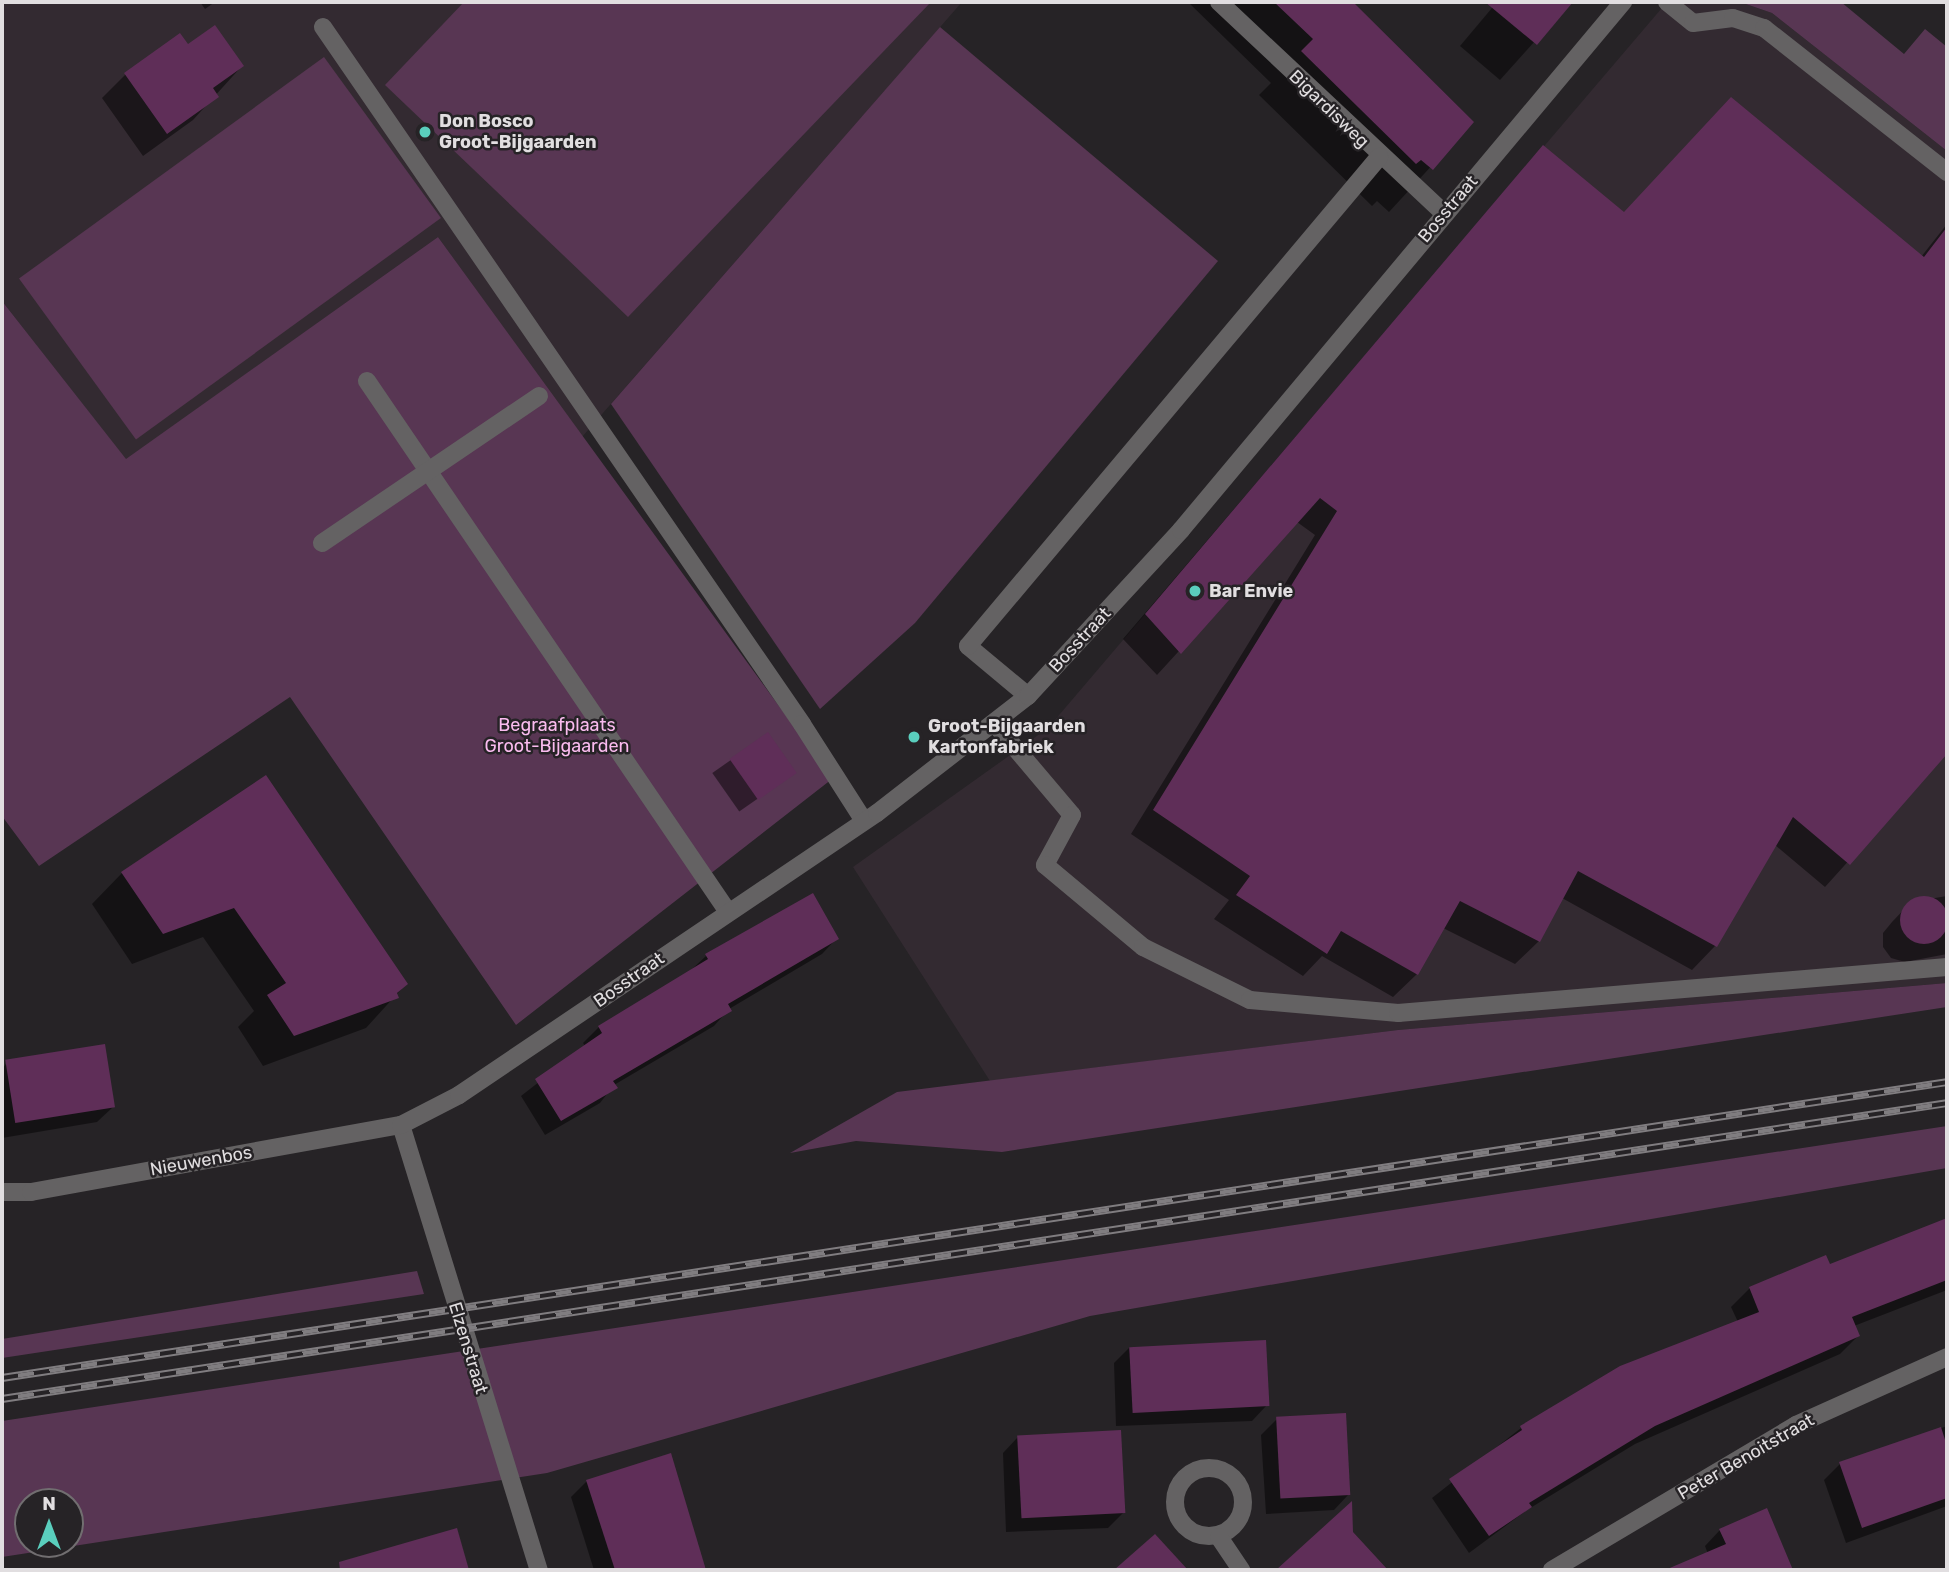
<!DOCTYPE html>
<style>
body{margin:0}
#map{position:relative;width:1949px;height:1572px;overflow:hidden;background:#262326;font-family:Rubik,sans-serif}
div>[style]{position:absolute}
.built>*{inset:0;background:#332a31}
.green>*{inset:0;background:#583653;transform-origin:0 0}
.shadow>*{inset:0;background:#0007;transform-origin:0 0}
.building>*{inset:0;background:#5f2e58;transform-origin:0 0}
.round{border-radius:50%}
.minor>*{height:18px;margin:-9px;padding:0 9px;transform-origin:9px;border-radius:9px;background:#646263}
.minor>.ring{margin:-9px;padding:0;box-sizing:content-box;background:none;border:18px solid #646263;border-radius:50%}
.rail>*{height:8px;margin-top:-4px;transform-origin:0;background:repeating-linear-gradient(90deg,#262326 0 16px,#807d80 0 32px);box-sizing:border-box;border-block:2px solid #807d80}
.dots>*{width:19px;height:19px;translate:-50% -50%;box-sizing:border-box;border:4px solid #262326;border-radius:50%}
span{translate:-50% -50%;white-space:nowrap;text-align:center;line-height:1.15;-webkit-text-stroke:5px #262326;paint-order:stroke}
.street-label{font-size:18px;color:#e1dee0}
.poi-label{font-size:18px;color:#e1dee0;font-weight:700}
.left{translate:0 -50%;text-align:left}
.park-label{font-size:18px;color:#fabbef}
.frame{position:absolute;inset:0;border:4px solid #e1dee0;pointer-events:none}
.north{position:absolute;left:14px;top:1488px;width:70px;height:70px;box-sizing:border-box;background:#262326;border:2px solid #716e70;border-radius:50%;rotate:0deg;font-size:19px;font-weight:700;line-height:28px;text-align:center;color:#e1dee0}
.north::after{content:'';display:block;margin:auto;width:24px;height:32px;background:#5acebd;clip-path:polygon(50% 0,100% 100%,50% 72%,0 100%)}
</style>
<div id="map">
<div class="built">
<div style="clip-path:polygon(2px 2px,962px 2px,582px 437px,438px 237px,126px 460px,2px 301px)"></div>
<div style="clip-path:polygon(1667px 2px,1740px 2px,1772px 13px,1947px 151px,1947px 983px,1398px 1030px,990px 1081px,853px 867px,1048px 728px)"></div>
</div>
<div class="green">
<div style="clip-path:polygon(464px 2px,931px 2px,628px 317px,385px 85px)"></div>
<div style="clip-path:polygon(1740px 2px,1841px 2px,1904px 54px,1925px 29px,1947px 47px,1947px 151px,1772px 13px)"></div>
<div style="clip-path:polygon(940px 27px,1218px 261px,915px 623px,820px 709px,611px 404px)"></div>
<div style="left:324px;top:57px;width:199px;height:377px;rotate:54deg"></div>
<div style="clip-path:polygon(438px 237px,832px 779px,516px 1025px,290px 697px,39px 866px,2px 816px,2px 301px,126px 459px)"></div>
<div style="clip-path:polygon(1947px 983px,1947px 1007px,1002px 1152px,856px 1141px,790px 1153px,897px 1092px,1398px 1030px)"></div>
<div style="clip-path:polygon(evenodd,1947px 1126px,1947px 1168px,1090px 1316px,547px 1473px,2px 1557px,2px 1421px,1947px 1126px,28px 1502px,70px 1502px,70px 1544px,28px 1544px,28px 1502px)"></div>
<div style="clip-path:polygon(417px 1271px,424px 1294px,2px 1358px,2px 1339px)"></div>
</div>
<div class="shadow">
<div style="clip-path:polygon(200px 2px,215px 2px,205px 9px)"></div>
<div style="clip-path:polygon(1188px 2px,1351px 2px,1472px 122px,1389px 212px,1377px 201px,1372px 206px,1259px 95px,1271px 83px)"></div>
<div style="clip-path:polygon(1497px 2px,1570px 2px,1500px 80px,1460px 46px)"></div>
<div style="clip-path:polygon(180px 36px,187px 46px,242px 66px,193px 120px,143px 156px,102px 98px,125px 75px)"></div>
<div style="clip-path:polygon(1543px 147px,1623px 214px,1921px 257px,1947px 224px,1947px 752px,1825px 887px,1775px 845px,1715px 946px,1692px 970px,1562px 898px,1539px 941px,1515px 964px,1443px 928px,1417px 974px,1393px 997px,1322px 956px,1303px 976px,1214px 919px,1229px 900px,1131px 834px,1315px 535px,1297px 522px,1157px 675px,1123px 639px)"></div>
<div style="left:768px;top:734px;width:47px;height:68px;rotate:55deg"></div>
<div style="clip-path:polygon(266px 777px,406px 984px,366px 1028px,263px 1066px,238px 1027px,254px 1011px,203px 937px,132px 964px,92px 904px,122px 873px)"></div>
<div style="clip-path:polygon(1947px 896px,1947px 954px,1905px 962px,1891px 958px,1883px 947px,1883px 933px,1892px 922px,1911px 902px)"></div>
<div style="clip-path:polygon(837px 938px,822px 954px,729px 1009px,714px 1026px,614px 1085px,600px 1103px,545px 1135px,521px 1096px,585px 1046px,583px 1043px,599px 1027px,690px 971px,706px 956px)"></div>
<div style="clip-path:polygon(6px 1064px,113px 1107px,97px 1122px,2px 1138px,2px 1069px)"></div>
<div style="clip-path:polygon(1947px 1220px,1947px 1290px,1854px 1326px,1858px 1336px,1840px 1354px,1635px 1444px,1527px 1510px,1469px 1553px,1432px 1498px,1521px 1428px,1738px 1322px,1731px 1307px,1750px 1288px,1829px 1267px)"></div>
<div style="clip-path:polygon(1130px 1347px,1267px 1405px,1252px 1421px,1116px 1426px,1114px 1363px)"></div>
<div style="clip-path:polygon(1277px 1419px,1349px 1494px,1334px 1510px,1266px 1514px,1261px 1435px)"></div>
<div style="clip-path:polygon(1947px 1426px,1947px 1506px,1846px 1543px,1824px 1480px,1840px 1464px)"></div>
<div style="clip-path:polygon(1018px 1437px,1124px 1512px,1108px 1528px,1006px 1532px,1003px 1453px)"></div>
<div style="clip-path:polygon(670px 1455px,705px 1570px,594px 1570px,571px 1497px,587px 1481px)"></div>
<div style="clip-path:polygon(1766px 1511px,1791px 1570px,1668px 1570px,1708px 1554px,1705px 1546px,1720px 1530px)"></div>
<div style="clip-path:polygon(1352px 1533px,1386px 1570px,1279px 1570px,1286px 1563px)"></div>
</div>
<div class="building">
<div style="clip-path:polygon(1274px 2px,1353px 2px,1474px 122px,1433px 170px,1421px 160px,1416px 164px,1301px 51px,1313px 39px)"></div>
<div style="clip-path:polygon(1485px 2px,1573px 2px,1537px 45px)"></div>
<div style="clip-path:polygon(215px 25px,244px 66px,213px 88px,219px 97px,167px 134px,124px 73px,180px 33px,188px 44px)"></div>
<div style="clip-path:polygon(1731px 97px,1924px 257px,1947px 227px,1947px 754px,1850px 865px,1793px 817px,1717px 947px,1578px 871px,1540px 942px,1460px 901px,1418px 975px,1341px 931px,1327px 954px,1236px 895px,1250px 876px,1153px 810px,1337px 511px,1320px 498px,1181px 654px,1145px 614px,1543px 145px,1624px 212px)"></div>
<div style="left:768px;top:732px;width:50px;height:47px;rotate:55deg"></div>
<div style="clip-path:polygon(266px 775px,408px 984px,397px 993px,399px 998px,294px 1036px,267px 995px,286px 983px,234px 908px,163px 934px,121px 872px)"></div>
<div style="clip-path:polygon(813px 893px,839px 939px,728px 1004px,732px 1011px,613px 1081px,618px 1088px,561px 1121px,535px 1079px,602px 1033px,598px 1026px,708px 959px,705px 954px)"></div>
<div class="round" style="left:1900px;top:896px;width:48px;height:48px"></div>
<div style="left:105px;top:1044px;width:64px;height:101px;rotate:81deg"></div>
<div style="clip-path:polygon(1947px 1218px,1947px 1280px,1852px 1317px,1860px 1336px,1655px 1426px,1529px 1503px,1532px 1507px,1489px 1536px,1449px 1479px,1522px 1430px,1520px 1426px,1620px 1366px,1759px 1312px,1749px 1287px,1826px 1255px,1830px 1264px)"></div>
<div style="left:1266px;top:1340px;width:66px;height:137px;rotate:87deg"></div>
<div style="left:1346px;top:1413px;width:82px;height:70px;rotate:87deg"></div>
<div style="clip-path:polygon(1941px 1427px,1947px 1446px,1947px 1498px,1862px 1528px,1839px 1462px)"></div>
<div style="left:1121px;top:1430px;width:83px;height:104px;rotate:87deg"></div>
<div style="clip-path:polygon(671px 1453px,706px 1570px,615px 1570px,586px 1480px)"></div>
<div style="clip-path:polygon(1352px 1501px,1353px 1532px,1388px 1570px,1276px 1570px)"></div>
<div style="clip-path:polygon(1767px 1508px,1793px 1570px,1665px 1570px,1726px 1544px,1719px 1529px)"></div>
<div style="clip-path:polygon(457px 1528px,469px 1570px,340px 1570px,339px 1562px)"></div>
<div style="clip-path:polygon(1155px 1534px,1188px 1570px,1114px 1570px)"></div>
</div>
<div class="minor">
<div style="left:1219px;top:2px;width:307px;rotate:43.2deg"></div>
<div style="left:1667px;top:2px;width:33px;rotate:39deg"></div>
<div style="left:1693px;top:23px;width:40px;rotate:-7.1deg"></div>
<div style="left:1733px;top:18px;width:33px;rotate:18deg"></div>
<div style="left:1764px;top:28px;width:233px;rotate:38.2deg"></div>
<div style="left:323px;top:27px;width:846px;rotate:55.5deg"></div>
<div style="left:802px;top:724px;width:115px;rotate:57.4deg"></div>
<div style="left:367px;top:381px;width:642px;rotate:55.79deg"></div>
<div style="left:322px;top:543px;width:262px;rotate:-34.1deg"></div>
<div style="left:1028px;top:696px;width:78px;rotate:-140.2deg"></div>
<div style="left:968px;top:646px;width:639px;rotate:-49.95deg"></div>
<div style="left:995px;top:724px;width:119px;rotate:49.8deg"></div>
<div style="left:1072px;top:815px;width:57px;rotate:118.4deg"></div>
<div style="left:1045px;top:865px;width:128px;rotate:39.9deg"></div>
<div style="left:1143px;top:947px;width:119px;rotate:26.4deg"></div>
<div style="left:1250px;top:1000px;width:149px;rotate:5deg"></div>
<div style="left:1398px;top:1013px;width:551px;rotate:-4.79deg"></div>
<div style="left:401px;top:1125px;width:466px;rotate:72.8deg"></div>
<div style="left:2px;top:1192px;width:29px"></div>
<div style="left:31px;top:1192px;width:376px;rotate:-10.3deg"></div>
<div style="left:401px;top:1125px;width:65px;rotate:-27.3deg"></div>
<div style="left:459px;top:1095px;width:504px;rotate:-34.01deg"></div>
<div style="left:877px;top:813px;width:191px;rotate:-37.8deg"></div>
<div style="left:1028px;top:696px;width:226px;rotate:-47.3deg"></div>
<div style="left:1181px;top:530px;width:689px;rotate:-50.07deg"></div>
<div class="ring" style="left:1175px;top:1468px;width:50px;height:50px"></div>
<div style="left:1219px;top:1537px;width:40px;rotate:56deg"></div>
<div style="left:1552px;top:1570px;width:284px;rotate:-30.7deg"></div>
<div style="left:1796px;top:1425px;width:166px;rotate:-24.2deg"></div>
</div>
<div class="rail">
<div style="left:2px;top:1378px;width:1967px;rotate:-8.65deg"></div>
<div style="left:2px;top:1399px;width:1967px;rotate:-8.65deg"></div>
</div>
<div class="dots">
<div style="left:425px;top:132px;background:#5acebd"></div>
<div style="left:1195px;top:591px;background:#5acebd"></div>
<div style="left:914px;top:737px;background:#5acebd"></div>
</div>
<div class="street-label">
<span style="left:1329px;top:109px;rotate:44deg">Bigardisweg</span>
<span style="left:1448px;top:209px;rotate:-50deg">Bosstraat</span>
<span style="left:1080px;top:640px;rotate:-47deg">Bosstraat</span>
<span style="left:629px;top:980px;rotate:-35deg">Bosstraat</span>
<span style="left:201px;top:1161px;rotate:-10deg">Nieuwenbos</span>
<span style="left:468px;top:1348px;rotate:73deg">Elzenstraat</span>
<span style="left:1746px;top:1457px;rotate:-30deg">Peter Benoitstraat</span>
</div>
<div class="poi-label">
<span class="left" style="left:439px;top:132px">Don Bosco<br>Groot-Bijgaarden</span>
<span class="left" style="left:1209px;top:591px">Bar Envie</span>
<span class="left" style="left:928px;top:737px">Groot-Bijgaarden<br>Kartonfabriek</span>
</div>
<div class="park-label">
<span style="left:557px;top:736px">Begraafplaats<br>Groot-Bijgaarden</span>
</div>
<div class="frame"></div>
<div class="north">N</div>
</div>
